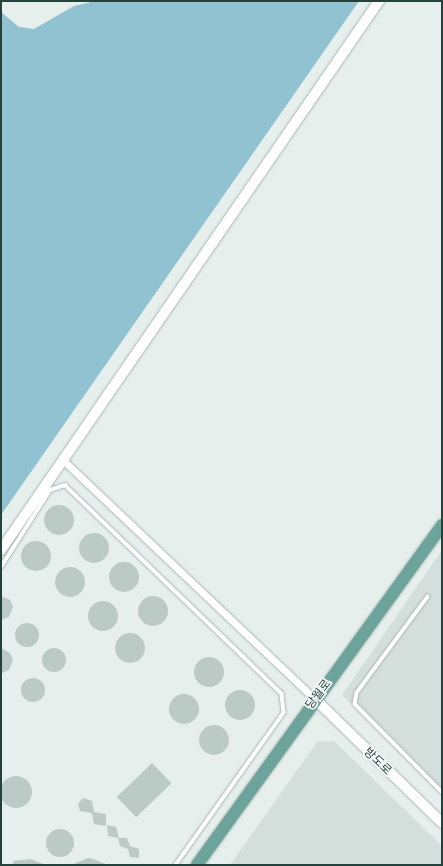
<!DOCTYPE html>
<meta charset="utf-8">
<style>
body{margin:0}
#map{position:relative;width:443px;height:866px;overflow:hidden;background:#e6efec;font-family:Poppins,"Noto Sans KR",sans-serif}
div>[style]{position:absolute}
.built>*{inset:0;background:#d4dfdb}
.water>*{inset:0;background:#90c2d2}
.building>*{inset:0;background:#bbcac5;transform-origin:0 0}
.round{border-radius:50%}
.roads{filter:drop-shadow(0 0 1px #a8b7b4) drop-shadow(0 0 1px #a8b7b4)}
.lane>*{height:3.5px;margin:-1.75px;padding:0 1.75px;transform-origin:1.75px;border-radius:1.75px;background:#fff}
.street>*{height:7px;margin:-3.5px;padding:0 3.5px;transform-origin:3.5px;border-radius:3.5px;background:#fff}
.secondary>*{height:10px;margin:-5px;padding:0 5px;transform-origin:5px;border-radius:5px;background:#fff}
.primary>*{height:12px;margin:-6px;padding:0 6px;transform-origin:6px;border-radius:6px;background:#6ca39a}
span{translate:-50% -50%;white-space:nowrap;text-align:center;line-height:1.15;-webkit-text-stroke:3.5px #f7fbf9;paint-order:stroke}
.street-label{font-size:12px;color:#25413c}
.frame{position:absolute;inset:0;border:2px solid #25413c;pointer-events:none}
</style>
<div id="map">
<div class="built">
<div style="clip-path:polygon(442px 550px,442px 790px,342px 695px)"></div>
<div style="clip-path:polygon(334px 741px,442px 846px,442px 865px,230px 865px,317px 742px)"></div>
</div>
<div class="water">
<div style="clip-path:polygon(96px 1px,359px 1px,1px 515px,1px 12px,19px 27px,34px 29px,74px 6px)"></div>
</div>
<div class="building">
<div class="round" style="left:44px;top:505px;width:30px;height:30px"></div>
<div class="round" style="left:79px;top:533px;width:30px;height:30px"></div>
<div class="round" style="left:21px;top:541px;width:30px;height:30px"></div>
<div class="round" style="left:109px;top:562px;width:30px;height:30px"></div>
<div class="round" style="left:55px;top:567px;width:30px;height:30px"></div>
<div style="clip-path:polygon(1px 596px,10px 600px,13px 607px,9px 617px,1px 620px)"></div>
<div class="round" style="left:138px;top:596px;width:30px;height:30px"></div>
<div class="round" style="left:88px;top:601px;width:30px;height:30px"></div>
<div class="round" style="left:15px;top:623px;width:24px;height:24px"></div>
<div class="round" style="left:115px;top:633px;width:30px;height:30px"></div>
<div style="clip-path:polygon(1px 648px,10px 653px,13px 660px,9px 670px,1px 673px)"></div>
<div class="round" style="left:42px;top:648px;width:24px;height:24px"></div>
<div class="round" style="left:194px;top:657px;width:30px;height:30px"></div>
<div class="round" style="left:21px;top:678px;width:24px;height:24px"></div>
<div class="round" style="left:225px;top:690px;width:30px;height:30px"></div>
<div class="round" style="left:169px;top:694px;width:30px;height:30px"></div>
<div class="round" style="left:199px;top:725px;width:30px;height:30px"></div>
<div style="left:152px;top:763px;width:28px;height:49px;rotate:46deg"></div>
<div class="round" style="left:0;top:776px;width:32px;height:32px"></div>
<div style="clip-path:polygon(83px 798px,92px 801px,94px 812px,106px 814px,106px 826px,94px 824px,92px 813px,80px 811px,78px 804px)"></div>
<div style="clip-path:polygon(107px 825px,116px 827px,119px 838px,127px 838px,130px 846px,139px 849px,139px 858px,130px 857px,128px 849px,120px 846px,118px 838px,108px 836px)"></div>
<div class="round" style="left:46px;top:829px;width:28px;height:28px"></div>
<div style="clip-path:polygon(88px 858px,93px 859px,108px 865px,71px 865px)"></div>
<div style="clip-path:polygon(30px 859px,46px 865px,13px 865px,13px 861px)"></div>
</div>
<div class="roads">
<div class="lane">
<div style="left:1px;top:567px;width:91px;rotate:-57.5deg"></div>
<div style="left:50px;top:490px;width:16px;rotate:-18deg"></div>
<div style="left:65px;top:485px;width:301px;rotate:43.9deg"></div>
<div style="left:282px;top:694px;width:19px;rotate:84deg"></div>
<div style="left:284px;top:713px;width:186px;rotate:125.4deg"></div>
<div style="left:428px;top:597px;width:119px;rotate:126.5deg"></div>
<div style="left:357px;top:693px;width:11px;rotate:100deg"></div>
<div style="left:355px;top:704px;width:124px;rotate:45.3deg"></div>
</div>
<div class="street">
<div style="left:65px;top:462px;width:343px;rotate:43.5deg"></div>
</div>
<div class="secondary">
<div style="left:1px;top:550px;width:667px;rotate:-55.45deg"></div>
<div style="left:314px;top:698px;width:179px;rotate:44.3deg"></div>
</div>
<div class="primary">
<div style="left:197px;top:865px;width:419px;rotate:-54.2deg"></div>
</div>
</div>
<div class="street-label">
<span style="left:318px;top:694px;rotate:-53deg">당월로</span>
<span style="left:378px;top:761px;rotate:44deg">방도로</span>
</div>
<div class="frame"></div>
</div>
